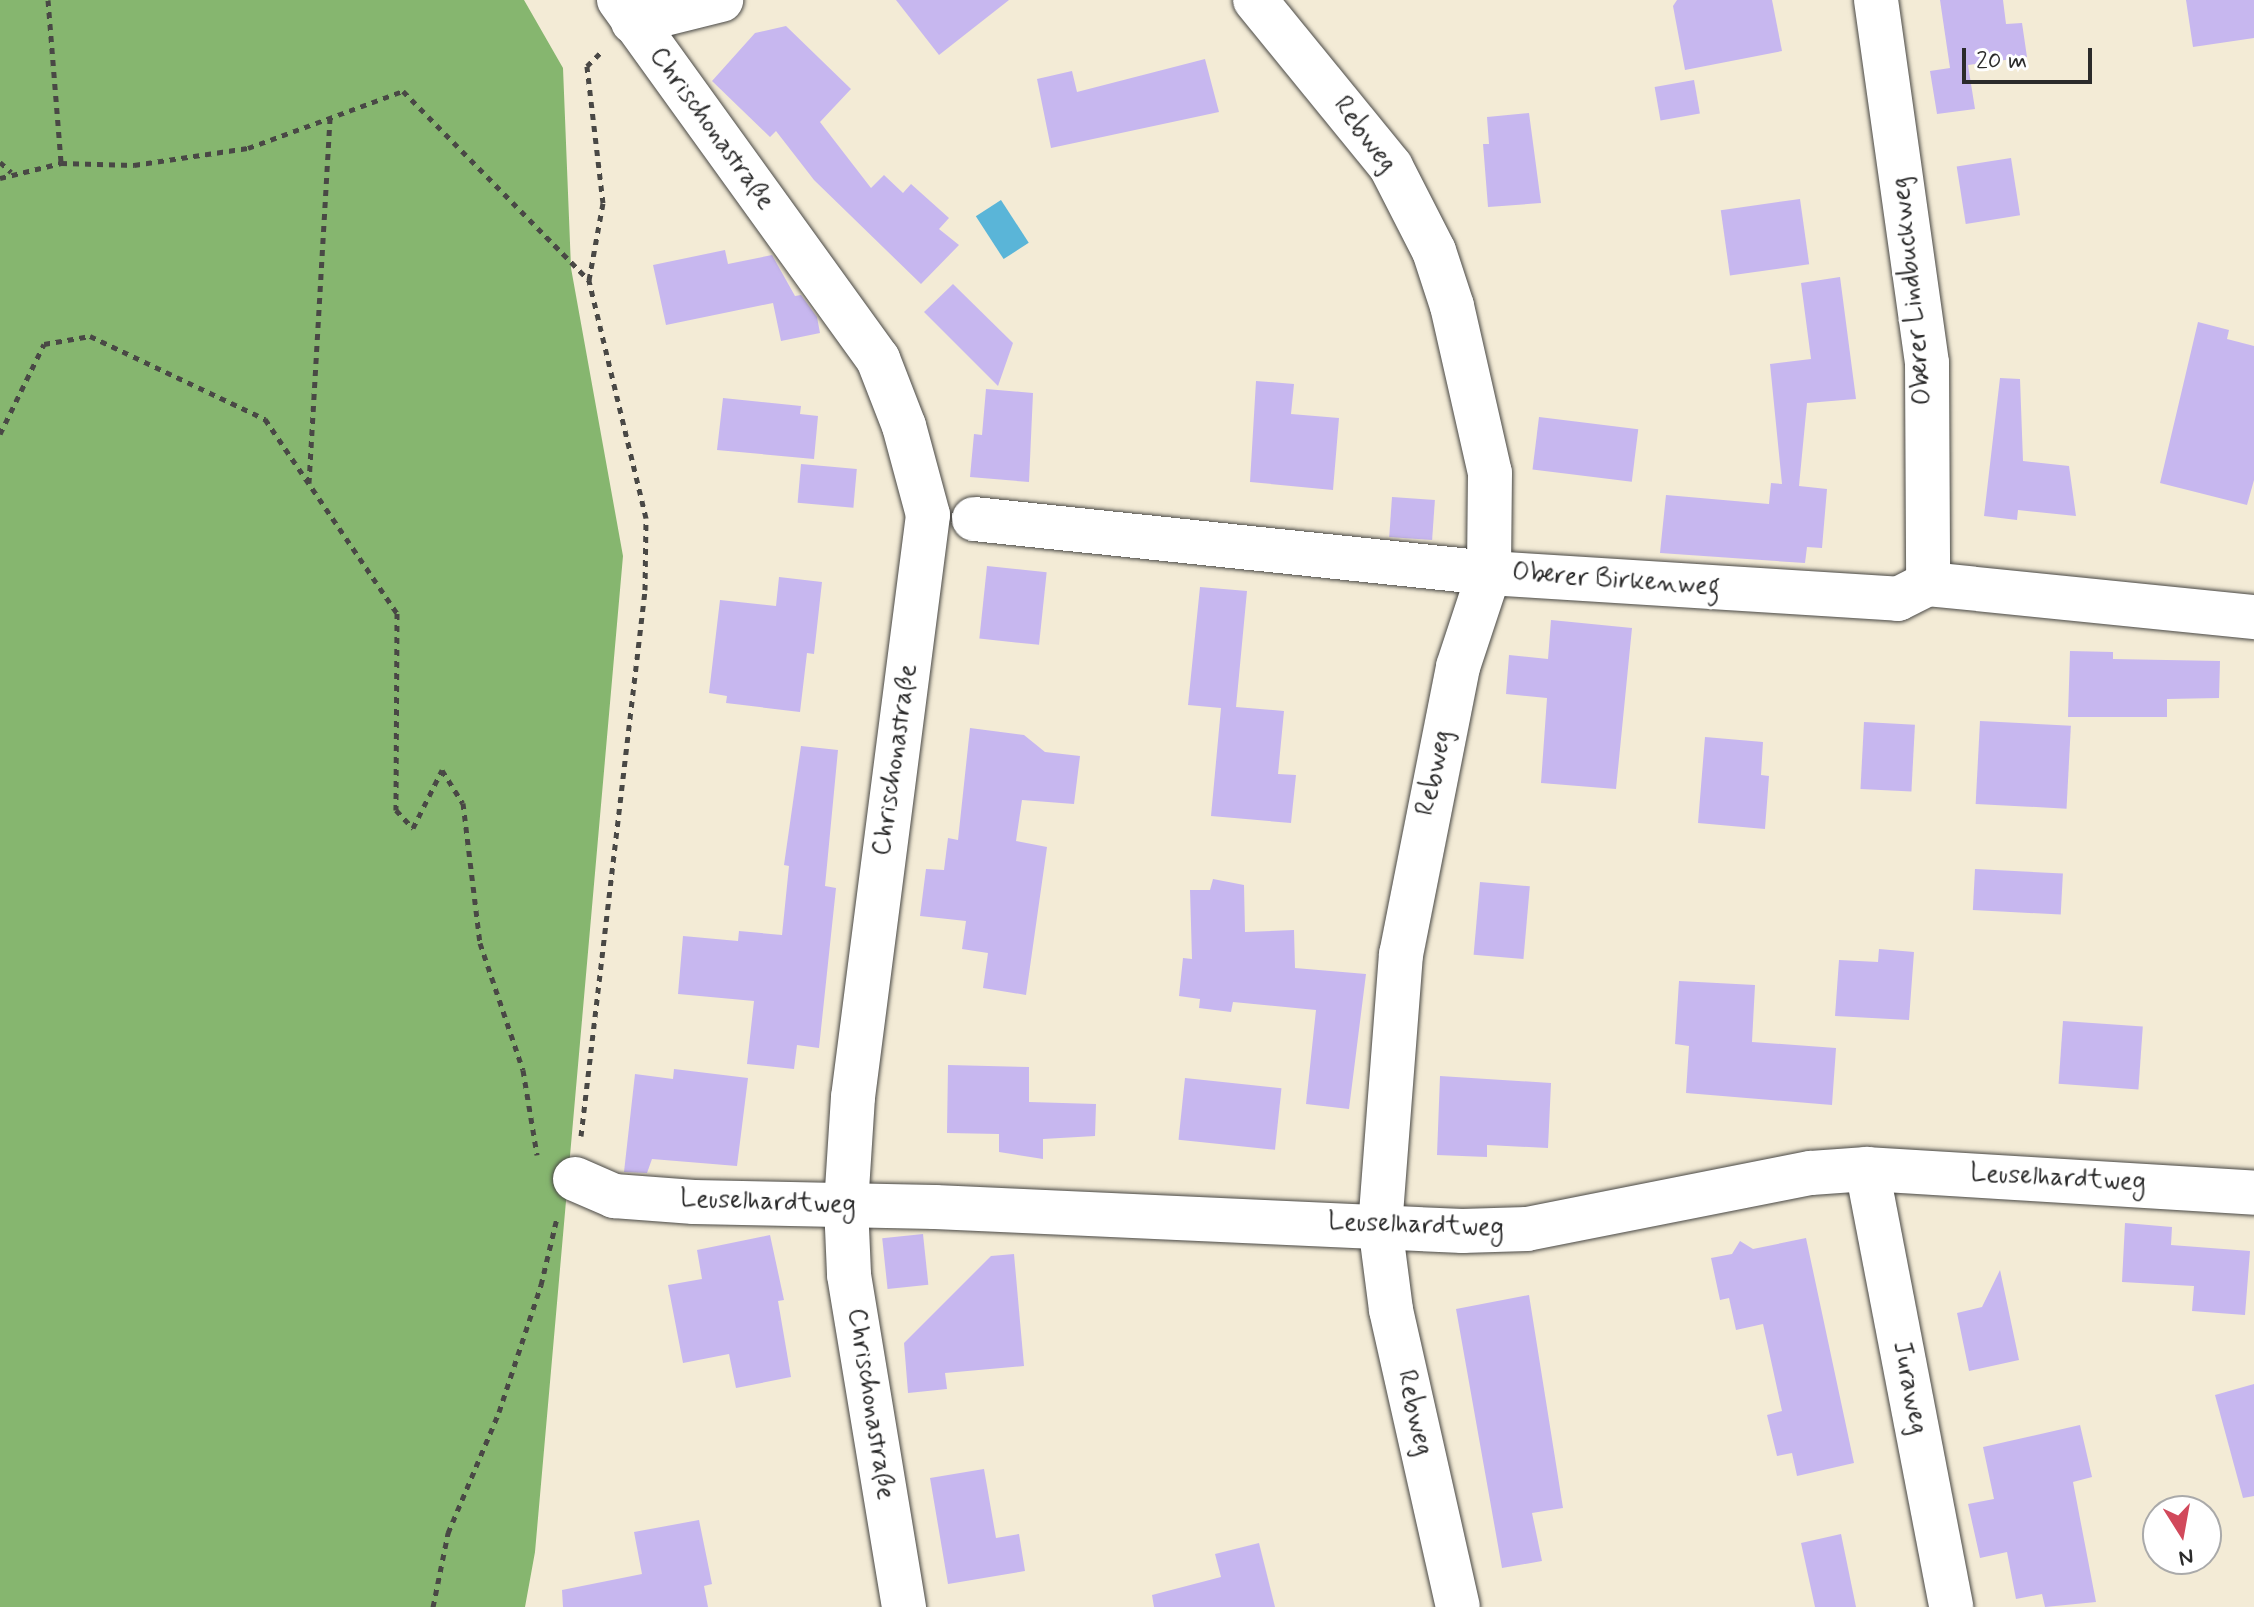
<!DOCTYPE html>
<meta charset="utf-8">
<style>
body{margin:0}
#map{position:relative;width:2254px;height:1607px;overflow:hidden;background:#f3ebd6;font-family:Mynerve,sans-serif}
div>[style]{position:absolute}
.forest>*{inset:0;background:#86b66f}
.water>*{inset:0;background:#5ab5d8;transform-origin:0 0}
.building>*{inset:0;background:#c7b7ef;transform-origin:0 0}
.path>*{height:5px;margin-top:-2.5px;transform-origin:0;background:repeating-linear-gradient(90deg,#494845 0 6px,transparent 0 12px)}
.roads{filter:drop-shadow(0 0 2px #494845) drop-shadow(0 0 2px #494845)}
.minor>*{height:44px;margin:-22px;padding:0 22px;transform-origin:22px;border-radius:22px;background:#fff}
span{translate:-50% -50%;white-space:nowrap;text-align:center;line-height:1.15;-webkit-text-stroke:6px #fff;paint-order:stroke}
.street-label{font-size:26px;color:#2b2b2b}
.north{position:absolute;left:2142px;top:1495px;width:80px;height:80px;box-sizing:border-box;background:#fff;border:2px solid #aaa;border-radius:50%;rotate:169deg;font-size:22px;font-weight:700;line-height:32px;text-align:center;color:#2b2b2b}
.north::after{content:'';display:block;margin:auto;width:28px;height:36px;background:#d1495b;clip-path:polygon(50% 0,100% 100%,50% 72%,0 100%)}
.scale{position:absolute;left:1962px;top:48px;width:130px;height:36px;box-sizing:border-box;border:4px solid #2b2b2b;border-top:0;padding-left:10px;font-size:24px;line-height:28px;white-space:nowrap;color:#2b2b2b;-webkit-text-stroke:6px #fff;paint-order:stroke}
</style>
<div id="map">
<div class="forest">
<div style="clip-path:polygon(0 0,524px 0,563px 68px,571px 268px,623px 556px,535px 1552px,525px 1607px,0 1607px)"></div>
</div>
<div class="water">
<div style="left:1001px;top:200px;width:51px;height:30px;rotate:57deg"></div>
</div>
<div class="building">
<div style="clip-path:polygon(896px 0,1009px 0,939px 55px)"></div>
<div style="clip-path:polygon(1677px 0,1772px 0,1782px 51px,1685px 70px,1673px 6px)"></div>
<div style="clip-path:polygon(1940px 0,2003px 0,2006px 24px,2022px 23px,2027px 57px,1968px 65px,1975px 109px,1937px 114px,1930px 71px,1950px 68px)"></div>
<div style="clip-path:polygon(2186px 0,2254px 0,2254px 38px,2193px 47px)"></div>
<div style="clip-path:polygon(786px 26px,851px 89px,820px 122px,871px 188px,884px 175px,903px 193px,911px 184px,949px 218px,939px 229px,959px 245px,921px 284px,814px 180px,776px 131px,770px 137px,712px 81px,755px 33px)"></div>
<div style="clip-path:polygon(1205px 59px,1219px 112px,1051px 148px,1037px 79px,1072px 71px,1077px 92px)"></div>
<div style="left:1694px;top:80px;width:34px;height:40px;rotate:80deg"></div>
<div style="clip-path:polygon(1529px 113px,1541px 203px,1488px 207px,1483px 144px,1489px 144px,1487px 117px)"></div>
<div style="left:2011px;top:158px;width:58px;height:55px;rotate:81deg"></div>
<div style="left:1800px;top:199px;width:66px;height:80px;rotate:82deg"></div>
<div style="clip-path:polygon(725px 250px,728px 264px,772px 255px,795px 296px,801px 295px,817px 317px,820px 333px,781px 341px,773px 303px,666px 325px,653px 265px)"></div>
<div style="clip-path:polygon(1840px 277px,1856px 399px,1807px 403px,1799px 486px,1827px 489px,1822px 548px,1807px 547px,1805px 563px,1660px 553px,1666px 495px,1769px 504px,1771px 483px,1782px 484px,1770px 364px,1811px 359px,1801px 283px)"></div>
<div style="clip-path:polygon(953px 284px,1013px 343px,998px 386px,924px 312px)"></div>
<div style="clip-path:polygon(2198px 322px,2229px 330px,2227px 339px,2254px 346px,2254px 480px,2247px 505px,2160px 483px)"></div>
<div style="clip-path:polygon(2000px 378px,2020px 379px,2023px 461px,2069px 466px,2076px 516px,2018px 510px,2017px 520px,1984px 516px)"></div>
<div style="clip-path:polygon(1256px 381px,1294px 384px,1291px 414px,1339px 418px,1333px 490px,1250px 482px)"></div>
<div style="clip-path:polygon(986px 389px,1033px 393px,1029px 482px,970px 477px,974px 434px,982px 435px)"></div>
<div style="clip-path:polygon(723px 398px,801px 406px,800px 414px,818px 416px,814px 459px,717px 450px)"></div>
<div style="left:1539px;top:417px;width:100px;height:53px;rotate:7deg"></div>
<div style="left:801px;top:464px;width:56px;height:39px;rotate:5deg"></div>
<div style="left:1392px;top:497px;width:43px;height:40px;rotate:4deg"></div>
<div style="left:987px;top:566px;width:60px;height:73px;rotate:6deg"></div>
<div style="clip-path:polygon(779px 577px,822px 582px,814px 654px,807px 653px,800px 712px,726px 703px,727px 696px,709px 693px,720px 600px,776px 606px)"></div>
<div style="clip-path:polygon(1200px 587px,1247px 591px,1236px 707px,1284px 711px,1278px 774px,1296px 775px,1291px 823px,1211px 816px,1221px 708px,1188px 705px)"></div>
<div style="clip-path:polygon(1551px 620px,1632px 628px,1616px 789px,1541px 783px,1547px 698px,1506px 694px,1509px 655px,1548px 659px)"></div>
<div style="clip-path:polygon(2070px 651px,2113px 652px,2113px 659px,2220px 661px,2219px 698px,2167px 699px,2167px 717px,2068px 717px)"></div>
<div style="left:1980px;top:721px;width:91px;height:83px;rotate:3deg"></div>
<div style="left:1864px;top:722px;width:51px;height:67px;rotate:3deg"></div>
<div style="clip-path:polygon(970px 728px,1024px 735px,1045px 752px,1080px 756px,1074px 804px,1022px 800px,1016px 841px,1047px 847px,1026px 995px,983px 988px,988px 953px,962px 949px,966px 921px,920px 916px,926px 869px,944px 870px,948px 838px,958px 840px)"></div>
<div style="clip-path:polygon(1705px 737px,1763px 742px,1761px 775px,1769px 776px,1765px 829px,1698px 823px)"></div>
<div style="clip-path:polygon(801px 746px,838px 750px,825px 886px,836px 888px,819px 1048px,797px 1045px,794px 1069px,747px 1064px,754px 1001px,678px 994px,683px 936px,738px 941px,739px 931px,782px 935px,789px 866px,784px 865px)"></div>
<div style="left:1975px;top:869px;width:88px;height:41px;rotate:3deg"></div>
<div style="clip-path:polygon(1213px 879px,1244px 885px,1245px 932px,1294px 930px,1295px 968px,1366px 974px,1349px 1109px,1306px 1104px,1316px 1010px,1233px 1002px,1231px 1012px,1199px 1008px,1200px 999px,1179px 996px,1183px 958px,1192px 959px,1190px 890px,1210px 890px)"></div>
<div style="left:1480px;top:882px;width:50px;height:73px;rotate:5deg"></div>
<div style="clip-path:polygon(1879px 949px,1914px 952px,1909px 1020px,1835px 1016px,1839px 960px,1878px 962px)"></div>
<div style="clip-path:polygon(1679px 981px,1755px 985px,1752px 1042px,1836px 1048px,1832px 1105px,1686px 1093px,1689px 1046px,1675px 1044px)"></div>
<div style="left:2063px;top:1021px;width:80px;height:63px;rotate:4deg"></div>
<div style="clip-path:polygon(948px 1065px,1029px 1067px,1029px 1102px,1096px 1104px,1095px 1136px,1043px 1139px,1043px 1159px,999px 1152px,999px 1134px,947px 1133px)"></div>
<div style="clip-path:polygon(674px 1069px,748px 1078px,737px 1166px,652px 1159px,647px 1173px,624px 1172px,635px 1074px,673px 1079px)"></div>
<div style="clip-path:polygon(1440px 1076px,1551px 1083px,1548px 1148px,1487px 1145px,1487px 1157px,1437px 1155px)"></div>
<div style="left:1185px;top:1078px;width:97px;height:62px;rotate:6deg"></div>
<div style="clip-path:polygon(2125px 1223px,2172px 1227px,2171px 1245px,2250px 1251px,2245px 1315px,2192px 1311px,2194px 1286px,2122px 1282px)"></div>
<div style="left:923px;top:1234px;width:51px;height:41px;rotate:84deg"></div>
<div style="clip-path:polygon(770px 1235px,784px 1300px,778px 1301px,791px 1377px,736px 1388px,729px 1354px,683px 1363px,668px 1285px,702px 1279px,697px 1250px)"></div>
<div style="clip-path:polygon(1806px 1238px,1854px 1463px,1797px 1476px,1792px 1453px,1777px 1456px,1767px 1415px,1782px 1411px,1763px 1324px,1736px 1330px,1729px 1298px,1720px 1300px,1711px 1258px,1732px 1254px,1740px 1241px,1753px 1249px)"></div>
<div style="clip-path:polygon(1014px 1254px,1024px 1366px,945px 1373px,947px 1389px,908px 1393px,904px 1343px,991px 1256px)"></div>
<div style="clip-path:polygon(2000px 1270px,2019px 1360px,1969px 1371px,1957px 1313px,1982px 1307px)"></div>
<div style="clip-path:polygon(1529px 1295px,1563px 1508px,1532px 1513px,1542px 1561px,1502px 1568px,1456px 1309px)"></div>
<div style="clip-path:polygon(2254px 1384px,2254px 1496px,2243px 1498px,2215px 1395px)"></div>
<div style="clip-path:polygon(2080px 1425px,2092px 1477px,2073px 1482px,2096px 1602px,2045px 1607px,2042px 1594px,2016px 1599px,2007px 1552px,1980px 1558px,1968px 1504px,1994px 1499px,1983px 1447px)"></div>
<div style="clip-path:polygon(984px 1469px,996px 1538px,1019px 1534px,1025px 1571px,948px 1584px,930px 1478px)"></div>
<div style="clip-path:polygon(699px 1520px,712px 1584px,704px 1586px,708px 1607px,563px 1607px,562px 1590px,642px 1574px,634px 1532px)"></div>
<div style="clip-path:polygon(1841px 1534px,1856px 1607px,1815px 1607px,1801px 1543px)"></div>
<div style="clip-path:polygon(1259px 1543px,1275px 1607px,1154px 1607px,1152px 1595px,1221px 1577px,1215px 1554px)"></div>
</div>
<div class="path">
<div style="left:48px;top:0;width:164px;rotate:85.4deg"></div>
<div style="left:61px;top:163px;width:73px;rotate:1.6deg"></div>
<div style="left:134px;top:165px;width:115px;rotate:-8.5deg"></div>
<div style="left:248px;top:148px;width:165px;rotate:-20.2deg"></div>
<div style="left:403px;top:91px;width:265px;rotate:45.5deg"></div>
<div style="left:589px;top:280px;width:78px;rotate:-79.7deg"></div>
<div style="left:603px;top:203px;width:138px;rotate:-96.7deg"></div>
<div style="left:587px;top:66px;width:21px;rotate:-45deg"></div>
<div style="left:0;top:162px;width:15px;rotate:42deg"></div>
<div style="left:0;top:178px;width:63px;rotate:-13.8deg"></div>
<div style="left:0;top:434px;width:100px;rotate:-63.9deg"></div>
<div style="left:44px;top:344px;width:47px;rotate:-9.9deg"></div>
<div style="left:90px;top:336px;width:194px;rotate:25.4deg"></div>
<div style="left:265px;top:419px;width:235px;rotate:55.8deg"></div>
<div style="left:397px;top:613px;width:197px;rotate:90.3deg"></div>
<div style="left:396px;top:810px;width:25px;rotate:47deg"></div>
<div style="left:413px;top:828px;width:65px;rotate:-63.4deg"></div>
<div style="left:442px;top:770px;width:39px;rotate:58deg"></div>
<div style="left:463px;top:803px;width:141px;rotate:83.1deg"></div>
<div style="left:480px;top:943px;width:134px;rotate:71.3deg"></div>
<div style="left:523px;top:1070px;width:86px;rotate:80.6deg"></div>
<div style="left:309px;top:483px;width:366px;rotate:-86.7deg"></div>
<div style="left:581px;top:1136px;width:550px;rotate:-83.31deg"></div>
<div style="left:645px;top:590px;width:72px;rotate:-89.2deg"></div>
<div style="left:646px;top:518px;width:245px;rotate:-103.5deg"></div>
<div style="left:433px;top:1607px;width:76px;rotate:-78.5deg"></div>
<div style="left:448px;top:1533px;width:131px;rotate:-67.1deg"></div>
<div style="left:499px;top:1412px;width:134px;rotate:-71.7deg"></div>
<div style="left:541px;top:1285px;width:69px;rotate:-76.6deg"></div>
</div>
<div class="roads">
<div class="minor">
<div style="left:619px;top:0;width:443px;rotate:54.2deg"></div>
<div style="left:878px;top:359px;width:72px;rotate:68.8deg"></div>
<div style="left:904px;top:426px;width:92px;rotate:74.9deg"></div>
<div style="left:928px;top:515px;width:587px;rotate:97.34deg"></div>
<div style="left:853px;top:1097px;width:108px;rotate:93.7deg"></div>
<div style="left:846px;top:1205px;width:70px;rotate:87.5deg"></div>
<div style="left:849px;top:1275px;width:337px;rotate:80.6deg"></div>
<div style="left:1255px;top:0;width:215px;rotate:50.8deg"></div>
<div style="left:1391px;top:167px;width:94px;rotate:62.9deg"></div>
<div style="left:1434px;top:251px;width:58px;rotate:71.9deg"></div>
<div style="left:1452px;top:306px;width:171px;rotate:77.2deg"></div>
<div style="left:1490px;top:473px;width:100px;rotate:90.6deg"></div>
<div style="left:1489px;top:573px;width:99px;rotate:108.3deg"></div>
<div style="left:1458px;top:667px;width:293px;rotate:101.2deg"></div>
<div style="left:1401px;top:954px;width:272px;rotate:94.4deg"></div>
<div style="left:1380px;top:1225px;width:86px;rotate:82.6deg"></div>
<div style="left:1391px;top:1310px;width:304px;rotate:77.3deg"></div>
<div style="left:1876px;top:0;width:367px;rotate:82deg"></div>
<div style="left:1927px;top:363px;width:221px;rotate:89.7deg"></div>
<div style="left:633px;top:22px;width:91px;rotate:-14deg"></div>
<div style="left:974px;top:519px;width:518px;rotate:5.99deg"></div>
<div style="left:1489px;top:573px;width:410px;rotate:3.6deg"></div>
<div style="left:1898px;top:599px;width:34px;rotate:-27deg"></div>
<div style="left:1928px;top:584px;width:328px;rotate:5.8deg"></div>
<div style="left:1867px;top:1169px;width:446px;rotate:79.1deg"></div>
<div style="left:575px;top:1179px;width:43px;rotate:23.6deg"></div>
<div style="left:614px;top:1196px;width:80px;rotate:4.3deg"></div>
<div style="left:694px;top:1202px;width:241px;rotate:1.2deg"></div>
<div style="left:935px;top:1207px;width:528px;rotate:2.61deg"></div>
<div style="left:1462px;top:1231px;width:65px;rotate:-1.8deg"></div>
<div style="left:1527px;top:1229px;width:289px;rotate:-11.2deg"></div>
<div style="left:1811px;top:1173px;width:56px;rotate:-4.1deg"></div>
<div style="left:1867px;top:1169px;width:388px;rotate:3.5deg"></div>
</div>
</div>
<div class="street-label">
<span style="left:711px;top:129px;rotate:54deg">Chrischonastraße</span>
<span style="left:1364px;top:135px;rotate:53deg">Rebweg</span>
<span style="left:1913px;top:291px;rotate:-96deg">Oberer Lindbuckweg</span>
<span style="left:1616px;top:581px;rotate:4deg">Oberer Birkenweg</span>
<span style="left:896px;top:760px;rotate:-82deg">Chrischonastraße</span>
<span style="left:1435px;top:773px;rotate:-78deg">Rebweg</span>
<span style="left:2058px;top:1179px;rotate:3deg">Leuselhardtweg</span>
<span style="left:768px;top:1203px;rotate:2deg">Leuselhardtweg</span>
<span style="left:1416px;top:1226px;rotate:2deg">Leuselhardtweg</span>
<span style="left:1909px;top:1388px;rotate:79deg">Juraweg</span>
<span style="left:870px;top:1404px;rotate:81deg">Chrischonastraße</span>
<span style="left:1414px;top:1413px;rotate:77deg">Rebweg</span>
</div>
<div class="north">N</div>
<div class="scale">20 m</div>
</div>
